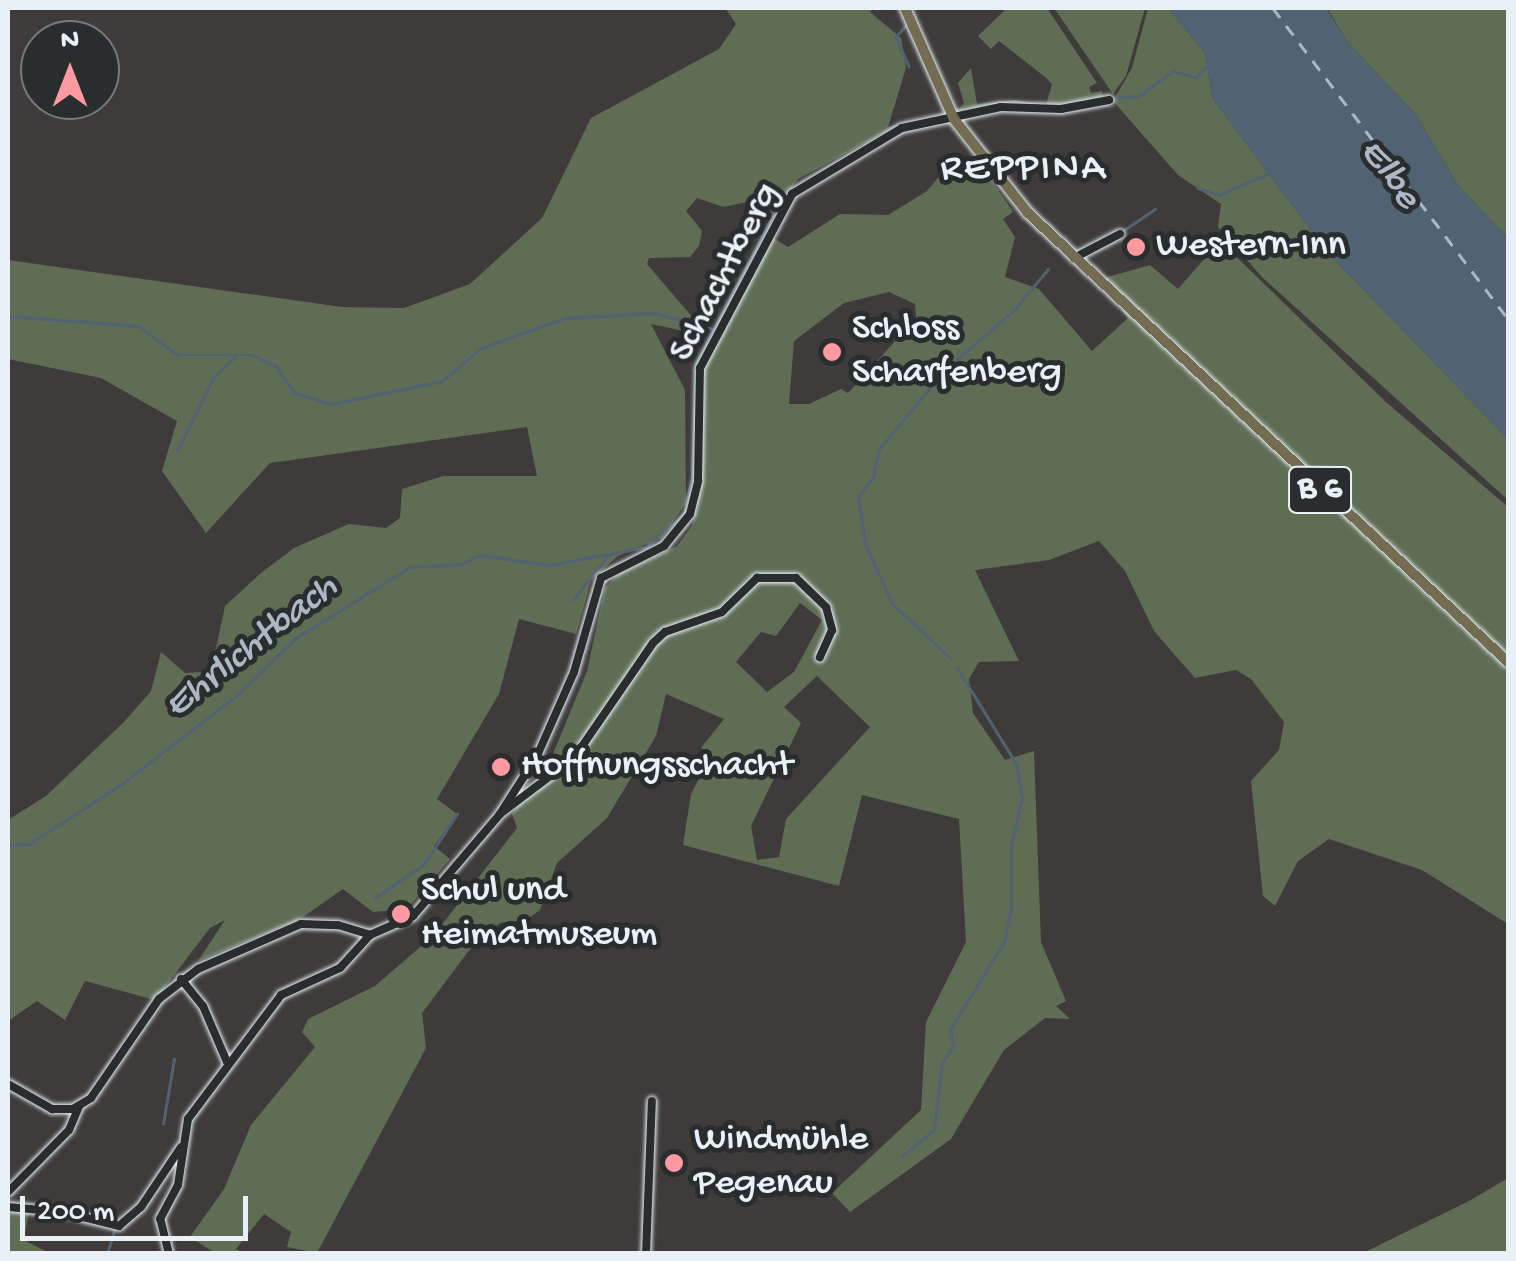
<!DOCTYPE html>
<meta charset="utf-8">
<style>
body{margin:0}
#map{position:relative;width:1516px;height:1261px;overflow:hidden;background:#3e3b3a;font-family:"Gochi Hand",sans-serif}
div>[style]{position:absolute}
.green>*{inset:0;background:#5f6d55}
.water>*{inset:0;background:#516373}
.stream>*{height:2.5px;margin:-1.25px;padding:0 1.25px;transform-origin:1.25px;border-radius:1.25px;background:#516373}
.ferry>*{height:2.5px;margin-top:-1.25px;transform-origin:0;background:repeating-linear-gradient(90deg,#acb8c3 0 12px,transparent 0 22px)}
.roads{filter:drop-shadow(0 0 2px #e8f1f8) drop-shadow(0 0 2px #e8f1f8)}
.minor>*{height:8px;margin:-4px;padding:0 4px;transform-origin:4px;border-radius:4px;background:#2a2d2e}
.major>*{height:10px;margin:-5px;padding:0 5px;transform-origin:5px;border-radius:5px;background:#736b52}
.dots>*{width:28px;height:28px;translate:-50% -50%;box-sizing:border-box;border:5px solid #2a2d2e;border-radius:50%}
span{translate:-50% -50%;white-space:nowrap;text-align:center;line-height:1.15;-webkit-text-stroke:10px #2a2d2e;paint-order:stroke}
.shield-label span{padding:2px 8px;background:#2a2d2e;border:2px solid;border-radius:8px;-webkit-text-stroke-width:0}
.shield-label{font-size:35px;color:#e8f1f8;font-weight:700}
.poi-label{font-size:38px;color:#e8f1f8}
.left{translate:0 -50%;text-align:left}
.street-label{font-size:38px;color:#e8f1f8}
.neighbourhood-label{font-size:40px;color:#e8f1f8;letter-spacing:2.5px}
.water-label{font-size:40px;color:#acb8c3;font-style:italic}
.frame{position:absolute;inset:0;border:10px solid #e8f1f8;pointer-events:none}
.north{position:absolute;left:20px;top:20px;width:100px;height:100px;box-sizing:border-box;background:#2a2d2e;border:2px solid #767b7f;border-radius:50%;rotate:0deg;font-size:28px;font-weight:700;line-height:40px;text-align:center;color:#e8f1f8}
.north::after{content:'';display:block;margin:auto;width:35px;height:45px;background:#ff9aa2;clip-path:polygon(50% 0,100% 100%,50% 72%,0 100%)}
.scale{position:absolute;left:20px;top:1196px;width:228px;height:45px;box-sizing:border-box;border:5px solid #e8f1f8;border-top:0;padding-left:12px;font-size:30px;line-height:35px;white-space:nowrap;color:#e8f1f8;-webkit-text-stroke:8px #2a2d2e;paint-order:stroke}
</style>
<div id="map">
<div class="green">
<div style="clip-path:polygon(725px 8px,873px 8px,870px 12px,901px 38px,906px 68px,888px 127px,900px 124px,798px 179px,773px 214px,756px 200px,723px 207px,697px 198px,686px 211px,702px 231px,699px 246px,690px 257px,649px 258px,647px 264px,700px 326px,698px 334px,651px 324px,685px 390px,686px 503px,662px 538px,618px 556px,591px 580px,576px 634px,519px 619px,499px 694px,437px 799px,457px 814px,434px 846px,450px 859px,407px 909px,373px 912px,343px 889px,300px 919px,198px 961px,225px 920px,210px 928px,155px 1000px,85px 981px,65px 1020px,37px 1001px,8px 1021px,8px 820px,46px 796px,124px 722px,151px 691px,161px 652px,185px 673px,202px 672px,215px 653px,225px 606px,261px 573px,294px 548px,349px 524px,386px 528px,400px 518px,402px 489px,443px 476px,537px 476px,527px 427px,270px 463px,206px 533px,162px 471px,177px 421px,101px 378px,8px 359px,8px 260px,342px 307px,404px 308px,470px 284px,542px 218px,591px 118px,719px 49px,736px 24px)"></div>
<div style="clip-path:polygon(1007px 8px,1047px 8px,1097px 83px,1089px 87px,1091px 93px,1102px 91px,1103px 98px,1053px 106px,1003px 103px,957px 111px,964px 103px,958px 83px,971px 68px,977px 104px,1015px 100px,1046px 105px,1052px 84px,1045px 77px,999px 41px,991px 49px,978px 36px)"></div>
<div style="clip-path:polygon(1054px 8px,1145px 8px,1126px 76px,1113px 94px)"></div>
<div style="clip-path:polygon(1148px 8px,1168px 8px,1205px 53px,1213px 99px,1329px 254px,1508px 439px,1508px 500px,1263px 278px,1218px 227px,1221px 204px,1178px 175px,1113px 101px,1132px 68px)"></div>
<div style="clip-path:polygon(1327px 8px,1508px 8px,1508px 238px,1458px 185px,1416px 115px,1347px 41px)"></div>
<div style="clip-path:polygon(evenodd,975px 156px,1013px 212px,1003px 219px,1015px 237px,1005px 277px,1039px 289px,1092px 351px,1128px 318px,1120px 309px,1126px 311px,1508px 668px,1508px 924px,1422px 870px,1329px 839px,1298px 861px,1275px 906px,1263px 896px,1251px 781px,1279px 750px,1284px 722px,1251px 679px,1236px 670px,1195px 678px,1154px 631px,1125px 571px,1099px 541px,1049px 560px,975px 570px,1019px 661px,979px 662px,969px 679px,973px 713px,1005px 760px,1034px 751px,1041px 942px,1066px 1001px,1056px 1006px,1070px 1019px,1045px 1018px,1004px 1050px,951px 1139px,850px 1212px,832px 1193px,921px 1110px,926px 1022px,966px 942px,959px 819px,862px 795px,839px 886px,683px 845px,691px 794px,711px 755px,701px 748px,724px 719px,666px 694px,656px 736px,607px 818px,557px 863px,540px 910px,526px 920px,500px 923px,477px 940px,422px 1013px,426px 1048px,317px 1253px,287px 1247px,291px 1232px,264px 1214px,236px 1249px,243px 1253px,215px 1253px,190px 1237px,224px 1189px,251px 1125px,315px 1047px,302px 1032px,308px 1019px,375px 986px,433px 936px,517px 828px,512px 814px,548px 766px,587px 671px,605px 588px,617px 575px,677px 546px,692px 526px,702px 478px,703px 372px,773px 238px,788px 247px,840px 214px,888px 215px,927px 191px,946px 168px,975px 156px,889px 292px,915px 304px,916px 317px,897px 339px,848px 393px,841px 389px,809px 404px,789px 404px,794px 341px,844px 303px,889px 292px,975px 156px,800px 603px,822px 620px,794px 672px,767px 692px,736px 662px,761px 632px,776px 636px,800px 603px,975px 156px,817px 676px,870px 727px,786px 819px,779px 857px,757px 860px,751px 826px,801px 723px,784px 707px,817px 676px)"></div>
<div style="clip-path:polygon(1220px 241px,1386px 402px,1508px 507px,1508px 656px,1104px 278px,1150px 265px,1178px 289px)"></div>
<div style="clip-path:polygon(1508px 1178px,1508px 1253px,1363px 1253px,1469px 1201px)"></div>
<div style="clip-path:polygon(8px 1210px,29px 1212px,24px 1240px,49px 1253px,8px 1253px)"></div>
</div>
<div class="water">
<div style="clip-path:polygon(1168px 8px,1326px 8px,1347px 41px,1416px 115px,1458px 185px,1508px 238px,1508px 439px,1329px 254px,1213px 99px,1205px 53px)"></div>
</div>
<div class="stream">
<div style="left:906px;top:26px;width:15px;rotate:132deg"></div>
<div style="left:896px;top:37px;width:32px;rotate:66deg"></div>
<div style="left:1114px;top:98px;width:25px;rotate:-5deg"></div>
<div style="left:1139px;top:96px;width:42px;rotate:-36.3deg"></div>
<div style="left:1173px;top:71px;width:24px;rotate:15deg"></div>
<div style="left:1196px;top:77px;width:16px;rotate:-47deg"></div>
<div style="left:1198px;top:188px;width:22px;rotate:18deg"></div>
<div style="left:1219px;top:195px;width:56px;rotate:-23.3deg"></div>
<div style="left:1121px;top:232px;width:41px;rotate:-34.1deg"></div>
<div style="left:8px;top:316px;width:131px;rotate:4.4deg"></div>
<div style="left:139px;top:326px;width:49px;rotate:36.6deg"></div>
<div style="left:178px;top:355px;width:75px"></div>
<div style="left:253px;top:355px;width:25px;rotate:26deg"></div>
<div style="left:276px;top:366px;width:33px;rotate:55deg"></div>
<div style="left:295px;top:393px;width:38px;rotate:17deg"></div>
<div style="left:331px;top:404px;width:113px;rotate:-11.7deg"></div>
<div style="left:442px;top:381px;width:51px;rotate:-40.2deg"></div>
<div style="left:481px;top:348px;width:89px;rotate:-19.7deg"></div>
<div style="left:565px;top:318px;width:89px;rotate:-3.2deg"></div>
<div style="left:654px;top:313px;width:61px;rotate:15.2deg"></div>
<div style="left:177px;top:451px;width:81px;rotate:-63.7deg"></div>
<div style="left:213px;top:378px;width:32px;rotate:-44deg"></div>
<div style="left:573px;top:600px;width:58px;rotate:-52deg"></div>
<div style="left:609px;top:554px;width:38px;rotate:-11deg"></div>
<div style="left:646px;top:547px;width:50px;rotate:-41deg"></div>
<div style="left:684px;top:514px;width:39px;rotate:-78deg"></div>
<div style="left:692px;top:476px;width:113px;rotate:-88deg"></div>
<div style="left:696px;top:363px;width:167px;rotate:-62.5deg"></div>
<div style="left:951px;top:659px;width:81px;rotate:-137deg"></div>
<div style="left:892px;top:604px;width:66px;rotate:-114.2deg"></div>
<div style="left:865px;top:544px;width:48px;rotate:-98.5deg"></div>
<div style="left:858px;top:497px;width:25px;rotate:-53deg"></div>
<div style="left:873px;top:477px;width:29px;rotate:-78deg"></div>
<div style="left:879px;top:449px;width:104px;rotate:-50.1deg"></div>
<div style="left:946px;top:369px;width:90px;rotate:-40.9deg"></div>
<div style="left:1014px;top:310px;width:53px;rotate:-50.3deg"></div>
<div style="left:8px;top:845px;width:21px;rotate:-3deg"></div>
<div style="left:29px;top:844px;width:111px;rotate:-32.8deg"></div>
<div style="left:122px;top:784px;width:145px;rotate:-37.7deg"></div>
<div style="left:237px;top:695px;width:82px;rotate:-44deg"></div>
<div style="left:296px;top:638px;width:134px;rotate:-31.9deg"></div>
<div style="left:410px;top:567px;width:52px;rotate:-3.3deg"></div>
<div style="left:462px;top:564px;width:20px;rotate:-27deg"></div>
<div style="left:480px;top:555px;width:71px;rotate:8.1deg"></div>
<div style="left:550px;top:565px;width:59px;rotate:-10.7deg"></div>
<div style="left:375px;top:898px;width:60px;rotate:-34.8deg"></div>
<div style="left:424px;top:864px;width:60px;rotate:-56.6deg"></div>
<div style="left:163px;top:1124px;width:66px;rotate:-80.4deg"></div>
<div style="left:902px;top:1156px;width:41px;rotate:-39.1deg"></div>
<div style="left:934px;top:1130px;width:67px;rotate:-83.2deg"></div>
<div style="left:942px;top:1063px;width:20px;rotate:-57deg"></div>
<div style="left:953px;top:1046px;width:16px;rotate:-101deg"></div>
<div style="left:950px;top:1030px;width:103px;rotate:-58.5deg"></div>
<div style="left:1004px;top:942px;width:33px;rotate:-78deg"></div>
<div style="left:1011px;top:910px;width:65px;rotate:-90deg"></div>
<div style="left:1011px;top:845px;width:48px;rotate:-76.8deg"></div>
<div style="left:1022px;top:798px;width:35px;rotate:-100deg"></div>
<div style="left:1016px;top:764px;width:113px;rotate:-121.6deg"></div>
<div style="left:107px;top:1254px;width:27px;rotate:-73deg"></div>
</div>
<div class="ferry">
<div style="left:1273px;top:8px;width:390px;rotate:52.9deg"></div>
</div>
<div class="roads">
<div class="minor">
<div style="left:1074px;top:258px;width:52px;rotate:-27.6deg"></div>
<div style="left:500px;top:814px;width:93px;rotate:-37.1deg"></div>
<div style="left:574px;top:758px;width:140px;rotate:-55.5deg"></div>
<div style="left:653px;top:643px;width:16px;rotate:-43deg"></div>
<div style="left:665px;top:632px;width:60px;rotate:-19.3deg"></div>
<div style="left:722px;top:612px;width:49px;rotate:-44.2deg"></div>
<div style="left:757px;top:578px;width:39px"></div>
<div style="left:796px;top:578px;width:42px;rotate:44deg"></div>
<div style="left:826px;top:607px;width:24px;rotate:75deg"></div>
<div style="left:832px;top:630px;width:30px;rotate:114deg"></div>
<div style="left:181px;top:979px;width:35px;rotate:51deg"></div>
<div style="left:203px;top:1006px;width:61px;rotate:66.8deg"></div>
<div style="left:8px;top:1084px;width:51px;rotate:29.6deg"></div>
<div style="left:52px;top:1109px;width:21px"></div>
<div style="left:73px;top:1109px;width:21px;rotate:-31deg"></div>
<div style="left:91px;top:1098px;width:120px;rotate:-55.5deg"></div>
<div style="left:159px;top:999px;width:49px;rotate:-37.6deg"></div>
<div style="left:198px;top:969px;width:112px;rotate:-23.6deg"></div>
<div style="left:301px;top:924px;width:37px;rotate:2deg"></div>
<div style="left:338px;top:925px;width:34px;rotate:17deg"></div>
<div style="left:370px;top:935px;width:47px;rotate:-23.8deg"></div>
<div style="left:413px;top:916px;width:134px;rotate:-49.5deg"></div>
<div style="left:500px;top:814px;width:69px;rotate:-57.5deg"></div>
<div style="left:537px;top:756px;width:92px;rotate:-66.2deg"></div>
<div style="left:574px;top:672px;width:98px;rotate:-74deg"></div>
<div style="left:601px;top:578px;width:71px;rotate:-26.9deg"></div>
<div style="left:664px;top:546px;width:41px;rotate:-50.9deg"></div>
<div style="left:690px;top:514px;width:34px;rotate:-76deg"></div>
<div style="left:698px;top:481px;width:113px;rotate:-89deg"></div>
<div style="left:700px;top:368px;width:197px;rotate:-62.1deg"></div>
<div style="left:792px;top:194px;width:128px;rotate:-31deg"></div>
<div style="left:902px;top:128px;width:101px;rotate:-12deg"></div>
<div style="left:1001px;top:107px;width:60px;rotate:1.9deg"></div>
<div style="left:1061px;top:109px;width:49px;rotate:-10.6deg"></div>
<div style="left:8px;top:1192px;width:87px;rotate:-45.5deg"></div>
<div style="left:69px;top:1130px;width:26px;rotate:-67deg"></div>
<div style="left:8px;top:1207px;width:55px;rotate:5.2deg"></div>
<div style="left:63px;top:1212px;width:58px;rotate:14deg"></div>
<div style="left:119px;top:1226px;width:29px;rotate:-41deg"></div>
<div style="left:141px;top:1207px;width:72px;rotate:-56.3deg"></div>
<div style="left:169px;top:1254px;width:36px;rotate:-104deg"></div>
<div style="left:160px;top:1219px;width:38px;rotate:-62deg"></div>
<div style="left:178px;top:1185px;width:67px;rotate:-81.4deg"></div>
<div style="left:188px;top:1119px;width:155px;rotate:-53.1deg"></div>
<div style="left:281px;top:995px;width:65px;rotate:-24.6deg"></div>
<div style="left:340px;top:968px;width:45px;rotate:-47.7deg"></div>
<div style="left:646px;top:1254px;width:153px;rotate:-87.8deg"></div>
</div>
<div class="major">
<div style="left:905px;top:8px;width:121px;rotate:66.2deg"></div>
<div style="left:954px;top:119px;width:120px;rotate:51.8deg"></div>
<div style="left:1028px;top:213px;width:657px;rotate:43.09deg"></div>
</div>
</div>
<div class="dots">
<div style="left:1136px;top:247px;background:#ff9aa2"></div>
<div style="left:832px;top:352px;background:#ff9aa2"></div>
<div style="left:501px;top:767px;background:#ff9aa2"></div>
<div style="left:401px;top:914px;background:#ff9aa2"></div>
<div style="left:674px;top:1163px;background:#ff9aa2"></div>
</div>
<div class="shield-label">
<span style="left:1320px;top:490px">B 6</span>
</div>
<div class="poi-label">
<span class="left" style="left:1156px;top:247px">Western-Inn</span>
<span class="left" style="left:852px;top:352px">Schloss<br>Scharfenberg</span>
<span class="left" style="left:521px;top:767px">Hoffnungsschacht</span>
<span class="left" style="left:421px;top:914px">Schul und<br>Heimatmuseum</span>
<span class="left" style="left:694px;top:1163px">Windmühle<br>Pegenau</span>
</div>
<div class="street-label">
<span style="left:726px;top:273px;rotate:-62deg">Schachtberg</span>
</div>
<div class="neighbourhood-label">
<span style="left:1024px;top:170px">REPPINA</span>
</div>
<div class="water-label">
<span style="left:1388px;top:175px;rotate:54deg">Elbe</span>
<span style="left:252px;top:648px;rotate:-38deg">Ehrlichtbach</span>
</div>
<div class="frame"></div>
<div class="north">N</div>
<div class="scale">200 m</div>
</div>
